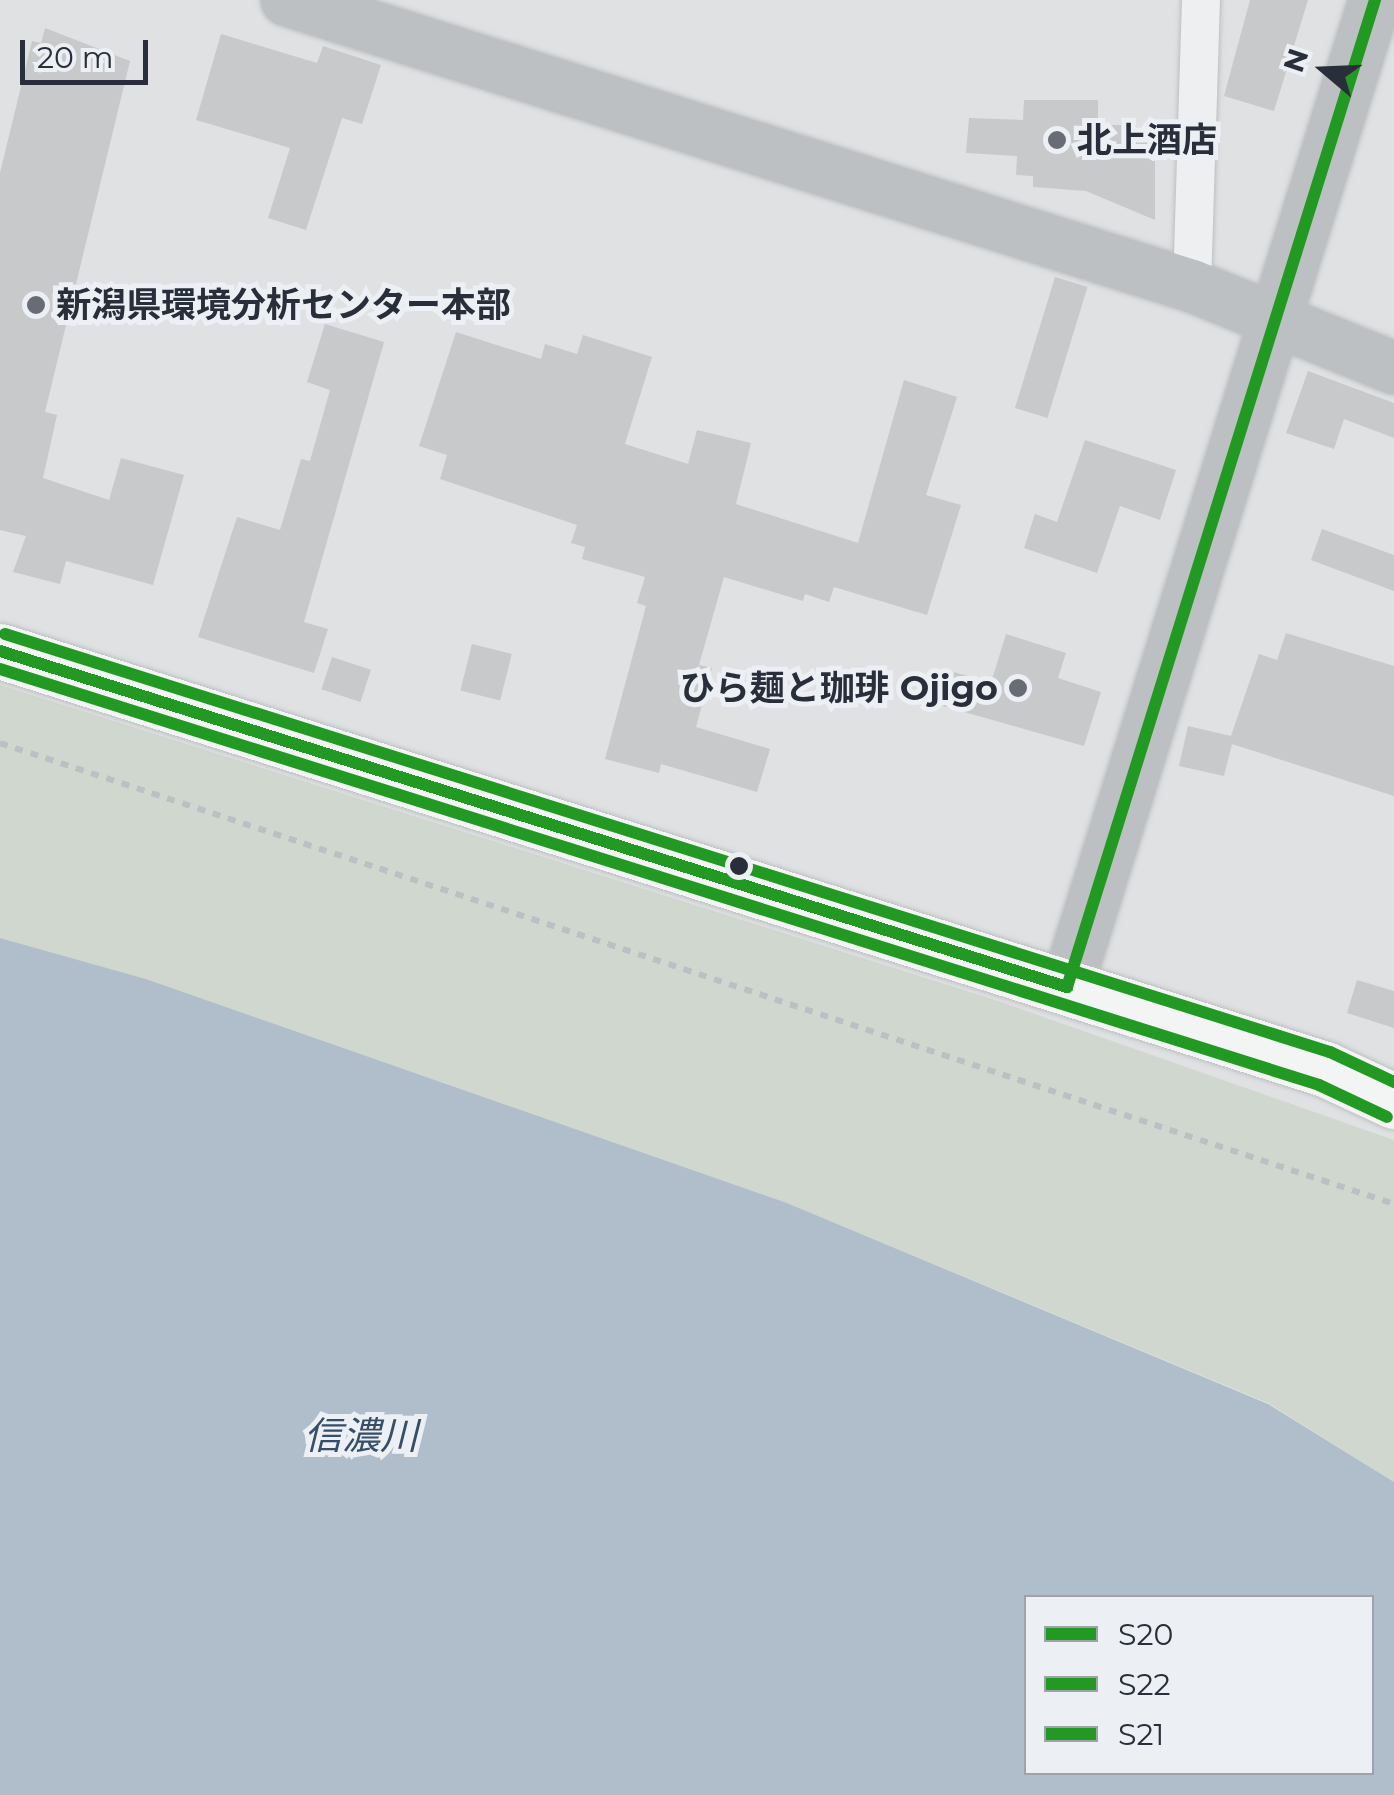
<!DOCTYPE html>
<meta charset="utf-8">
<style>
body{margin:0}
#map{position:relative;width:1394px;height:1795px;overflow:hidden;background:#dfe1e3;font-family:Montserrat,"Noto Sans JP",sans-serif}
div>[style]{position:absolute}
.green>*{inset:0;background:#d0d7cf}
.water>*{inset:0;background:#b0becc}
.building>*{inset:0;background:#c7c9cb;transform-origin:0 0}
.path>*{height:6px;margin-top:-3px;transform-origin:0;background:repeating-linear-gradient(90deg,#bdbfc2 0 8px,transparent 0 16px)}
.roads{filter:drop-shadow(0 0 2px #bdbfc1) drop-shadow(0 0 2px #bdbfc1)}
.street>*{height:38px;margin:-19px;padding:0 19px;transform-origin:19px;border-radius:19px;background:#eeeff0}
.secondary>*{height:52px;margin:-26px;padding:0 26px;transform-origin:26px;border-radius:26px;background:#bdc0c3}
.primary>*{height:55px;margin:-27.5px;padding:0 27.5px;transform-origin:27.5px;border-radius:27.5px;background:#f3f4f4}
.bus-1>*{height:12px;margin:-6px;padding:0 6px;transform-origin:6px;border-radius:6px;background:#292}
.bus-2>*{height:12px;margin:-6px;padding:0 6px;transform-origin:6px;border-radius:6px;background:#292}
.bus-3>*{height:12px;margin:-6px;padding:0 6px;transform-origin:6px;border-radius:6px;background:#292}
.dots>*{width:28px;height:28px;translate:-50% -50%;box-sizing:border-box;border:5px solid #eceff3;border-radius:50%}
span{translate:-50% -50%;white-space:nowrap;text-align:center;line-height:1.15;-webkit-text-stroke:10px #eceff3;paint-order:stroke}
.poi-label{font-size:35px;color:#282f3a;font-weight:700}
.left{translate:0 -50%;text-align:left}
.right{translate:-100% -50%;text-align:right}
.water-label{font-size:38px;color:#374e69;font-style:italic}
.legend{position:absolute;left:1024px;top:1595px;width:350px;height:180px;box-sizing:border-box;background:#eceff3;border:2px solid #9ea2a9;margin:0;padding:12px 18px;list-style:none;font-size:30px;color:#282f3a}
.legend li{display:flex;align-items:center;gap:20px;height:50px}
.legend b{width:50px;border:2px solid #9ea2a9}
.north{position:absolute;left:1274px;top:20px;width:100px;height:100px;-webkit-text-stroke:8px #eceff3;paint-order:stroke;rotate:289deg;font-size:28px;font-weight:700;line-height:40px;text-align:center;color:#282f3a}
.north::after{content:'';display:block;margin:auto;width:35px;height:45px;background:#282f3a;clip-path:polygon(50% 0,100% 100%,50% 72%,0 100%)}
.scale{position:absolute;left:20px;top:40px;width:128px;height:45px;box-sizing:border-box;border:5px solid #282f3a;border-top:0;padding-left:12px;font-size:30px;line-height:35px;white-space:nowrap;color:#282f3a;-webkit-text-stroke:8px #eceff3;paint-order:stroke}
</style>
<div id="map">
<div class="green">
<div style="clip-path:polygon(0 685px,998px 1001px,1394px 1140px,1394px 1482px,1268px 1403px,787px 1203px,146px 979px,0 938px)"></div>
</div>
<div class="water">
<div style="clip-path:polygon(evenodd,0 938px,146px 979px,787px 1203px,1268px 1404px,1394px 1482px,1394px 1795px,0 1795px,0 938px,1026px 1598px,1372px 1598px,1372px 1772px,1026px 1772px,1026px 1598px)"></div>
</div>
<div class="building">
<div style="clip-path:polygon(1250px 0,1308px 0,1274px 111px,1224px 96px)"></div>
<div style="clip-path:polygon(45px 28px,130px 61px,45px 412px,57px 415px,43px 478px,109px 500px,121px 458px,184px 475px,153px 585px,66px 561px,60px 584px,13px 572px,26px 536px,0 530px,0 173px,32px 41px,41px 43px)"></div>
<div style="clip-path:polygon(221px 34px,317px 63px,323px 46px,381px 65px,362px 124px,342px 118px,306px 230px,268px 218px,290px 148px,196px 120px)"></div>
<div style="clip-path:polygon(1024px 100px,1098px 100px,1098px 125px,1136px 125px,1137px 143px,1155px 142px,1155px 220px,1086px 191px,1033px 187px,1033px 176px,1016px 175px,1017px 156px,966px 153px,969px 118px,1023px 120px)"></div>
<div style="left:1055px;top:277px;width:34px;height:137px;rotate:17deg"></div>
<div style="clip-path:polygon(325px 324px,384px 342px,304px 622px,328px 629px,314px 673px,198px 637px,237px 517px,280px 530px,301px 459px,310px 461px,330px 390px,307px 382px)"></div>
<div style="clip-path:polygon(456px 332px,541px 359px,545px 344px,577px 354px,583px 335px,652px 357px,625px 444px,688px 464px,697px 430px,751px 443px,736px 504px,858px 543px,904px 380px,957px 397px,926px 495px,961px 505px,927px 615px,834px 587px,829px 602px,805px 594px,803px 601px,724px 577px,699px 665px,712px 668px,696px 727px,770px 749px,757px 792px,661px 764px,659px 773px,605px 759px,646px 606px,637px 603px,645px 577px,582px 559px,585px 547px,571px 543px,577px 525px,440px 479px,447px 455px,419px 446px)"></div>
<div style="clip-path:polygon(1308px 371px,1394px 403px,1394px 438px,1344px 419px,1334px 449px,1286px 433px)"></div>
<div style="clip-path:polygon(1085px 440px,1176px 470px,1160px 520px,1120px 506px,1097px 573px,1024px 548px,1035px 514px,1057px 522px)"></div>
<div style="clip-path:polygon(1322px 529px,1394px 555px,1394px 591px,1311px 560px)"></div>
<div style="clip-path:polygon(1286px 633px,1394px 666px,1394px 796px,1232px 744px,1224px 776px,1179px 766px,1188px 726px,1231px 736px,1259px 654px,1277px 660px)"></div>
<div style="clip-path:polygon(1006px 634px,1066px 653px,1058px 678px,1101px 692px,1084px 746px,943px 706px,954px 672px,991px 683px)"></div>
<div style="left:472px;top:644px;width:41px;height:48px;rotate:14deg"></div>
<div style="left:332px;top:657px;width:41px;height:34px;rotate:18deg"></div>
<div style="clip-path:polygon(1357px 980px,1394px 991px,1394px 1028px,1347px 1013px)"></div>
</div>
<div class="path">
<div style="left:0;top:743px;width:1468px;rotate:18.3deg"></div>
</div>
<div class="roads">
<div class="street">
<div style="left:1192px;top:286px;width:286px;rotate:-88.2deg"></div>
</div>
<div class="secondary">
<div style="left:287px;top:0;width:949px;rotate:17.54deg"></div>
<div style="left:1192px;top:286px;width:218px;rotate:22.1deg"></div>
<div style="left:1067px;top:987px;width:1034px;rotate:-72.67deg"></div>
</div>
<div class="primary">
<div style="left:0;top:651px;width:1389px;rotate:17.51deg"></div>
<div style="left:1325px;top:1069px;width:76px;rotate:24.9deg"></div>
</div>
</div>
<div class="bus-1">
<div style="left:0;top:651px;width:1119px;rotate:17.48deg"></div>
<div style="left:1067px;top:987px;width:1034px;rotate:-72.67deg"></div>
</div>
<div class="bus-2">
<div style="left:0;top:669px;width:1383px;rotate:17.5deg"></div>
<div style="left:1319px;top:1085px;width:75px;rotate:25.2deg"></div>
</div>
<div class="bus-3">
<div style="left:5px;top:634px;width:1389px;rotate:17.51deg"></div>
<div style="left:1330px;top:1052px;width:71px;rotate:25.1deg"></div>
</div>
<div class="dots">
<div style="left:1057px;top:140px;background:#686d75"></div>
<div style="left:36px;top:305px;background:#686d75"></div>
<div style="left:1018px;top:688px;background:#686d75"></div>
<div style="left:739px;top:866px;background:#282f3a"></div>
</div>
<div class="poi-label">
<span class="left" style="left:1077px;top:140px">北上酒店</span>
<span class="left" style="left:56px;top:305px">新潟県環境分析センター本部</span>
<span class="right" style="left:998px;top:688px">ひら麺と珈琲 Ojigo</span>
</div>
<div class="water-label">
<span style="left:361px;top:1436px">信濃川</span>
</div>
<ul class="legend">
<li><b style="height:12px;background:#292"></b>S20</li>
<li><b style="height:12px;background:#292"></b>S22</li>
<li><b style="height:12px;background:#292"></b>S21</li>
</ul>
<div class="north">N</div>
<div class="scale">20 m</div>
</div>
